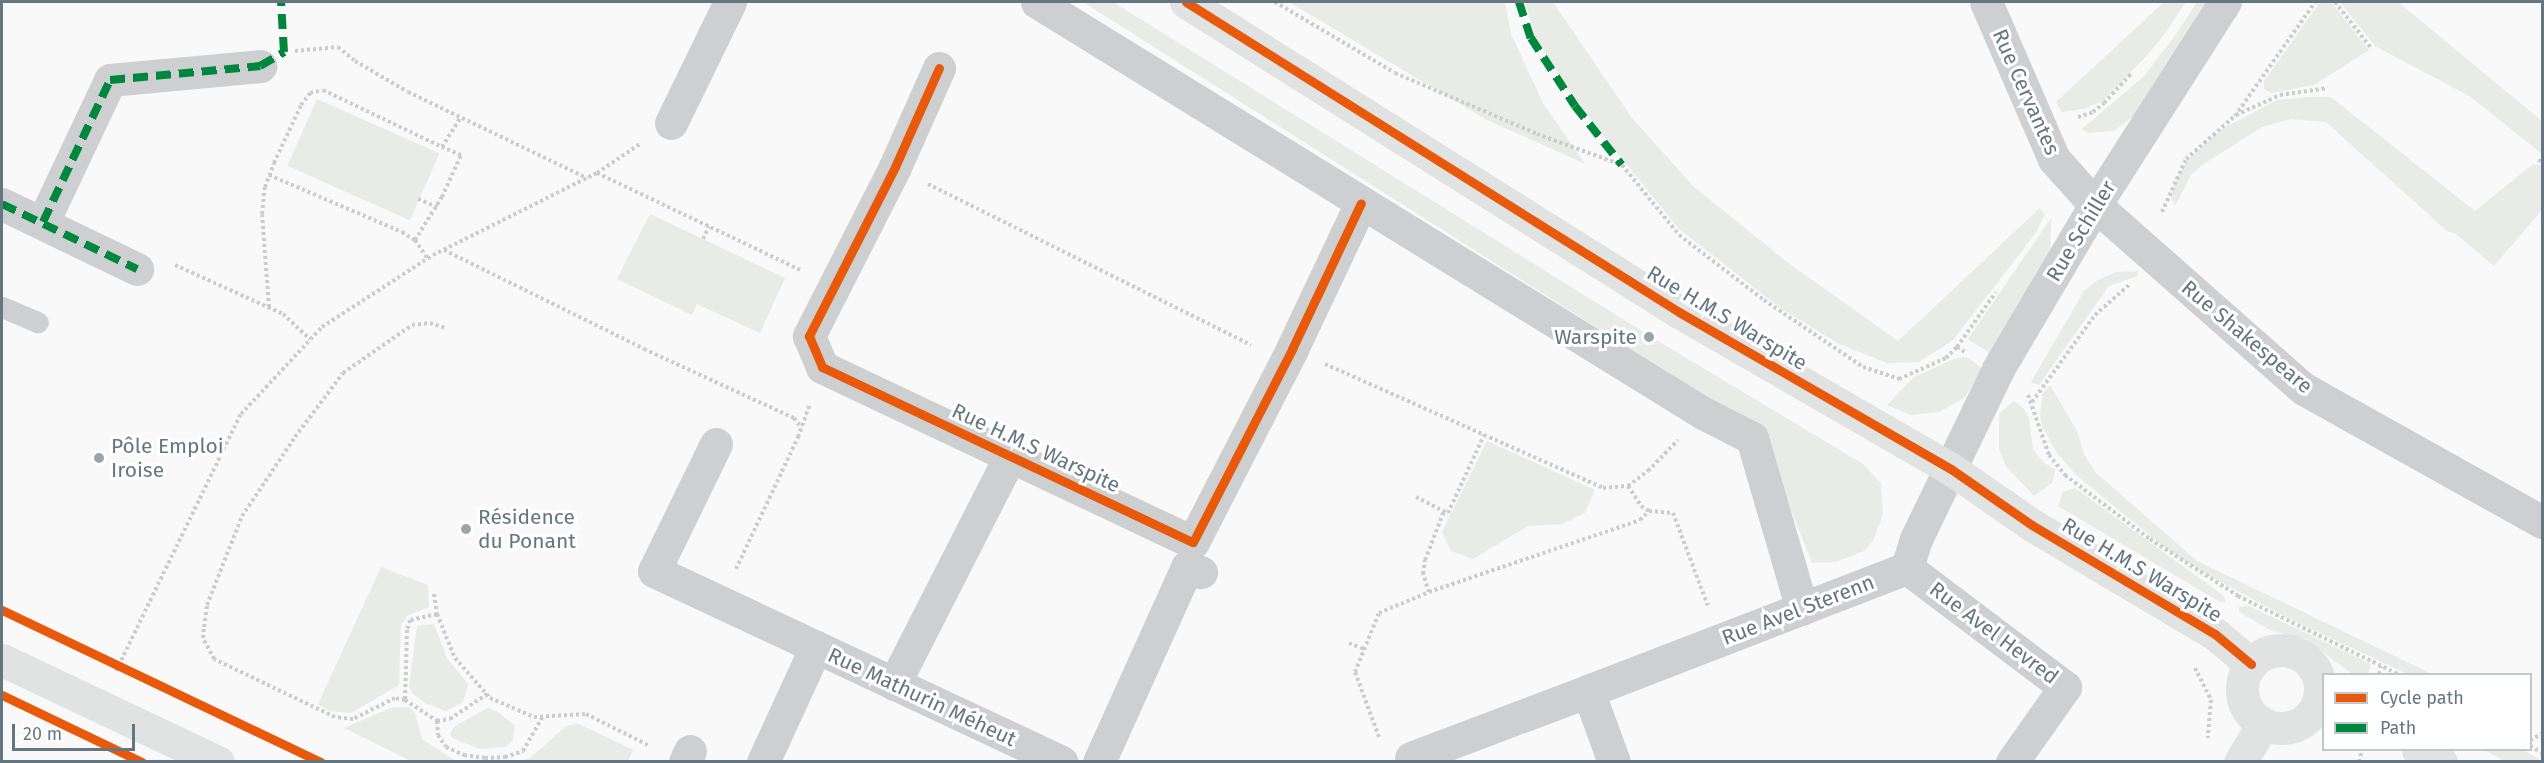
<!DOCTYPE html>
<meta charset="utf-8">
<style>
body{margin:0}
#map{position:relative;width:2544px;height:763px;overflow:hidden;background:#f9f9f9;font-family:"Fira Sans",sans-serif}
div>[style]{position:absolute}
.green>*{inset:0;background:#e8ebe6;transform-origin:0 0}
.path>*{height:4px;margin-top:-2px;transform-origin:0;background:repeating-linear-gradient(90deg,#cbcccd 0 3px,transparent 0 6px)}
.lane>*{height:21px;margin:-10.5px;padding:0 10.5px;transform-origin:10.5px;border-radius:10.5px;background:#cecfd0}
.street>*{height:33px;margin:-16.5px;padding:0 16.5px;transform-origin:16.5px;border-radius:16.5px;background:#cecfd0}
.secondary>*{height:33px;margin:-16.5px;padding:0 16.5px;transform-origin:16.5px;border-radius:16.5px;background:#e1e2e2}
.secondary>.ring{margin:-16.5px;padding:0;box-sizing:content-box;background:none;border:33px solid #e1e2e2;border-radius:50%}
.quiet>*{height:8px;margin-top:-4px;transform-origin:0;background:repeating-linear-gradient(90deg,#00873e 0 15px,transparent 0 23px)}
.cycleway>*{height:9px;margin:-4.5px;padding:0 4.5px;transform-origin:4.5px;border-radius:4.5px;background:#e8590c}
.dots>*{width:16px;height:16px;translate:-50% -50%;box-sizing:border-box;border:3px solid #fff;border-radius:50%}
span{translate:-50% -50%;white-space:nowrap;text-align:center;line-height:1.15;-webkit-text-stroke:6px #fff;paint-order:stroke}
.street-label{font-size:21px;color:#657683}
.poi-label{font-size:21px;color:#657683}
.right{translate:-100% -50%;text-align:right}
.left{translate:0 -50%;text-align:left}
.frame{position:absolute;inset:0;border:3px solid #657683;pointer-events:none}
.legend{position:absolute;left:2322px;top:673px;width:210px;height:78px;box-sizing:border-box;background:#fff;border:2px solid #c1c8cd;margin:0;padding:8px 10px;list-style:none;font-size:18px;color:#657683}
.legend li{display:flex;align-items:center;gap:12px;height:30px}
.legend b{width:30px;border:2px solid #c1c8cd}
.scale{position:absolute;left:12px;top:724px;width:123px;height:27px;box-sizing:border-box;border:3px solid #657683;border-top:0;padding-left:8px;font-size:18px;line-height:21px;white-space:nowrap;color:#657683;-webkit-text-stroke:4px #fff;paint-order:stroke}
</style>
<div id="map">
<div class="green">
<div style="clip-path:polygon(1083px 2px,1113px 2px,1658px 341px,1863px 464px,1881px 483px,1883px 515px,1873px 541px,1864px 551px,1852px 556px,1835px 562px,1812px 563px,1760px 431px)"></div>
<div style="clip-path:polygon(1289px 2px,1505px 2px,1511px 34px,1543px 103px,1585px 164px,1485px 119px)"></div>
<div style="clip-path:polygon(1525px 2px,1553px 2px,1632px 118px,1693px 186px,1787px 262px,1898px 341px,2040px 208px,2045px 214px,2035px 234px,1953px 340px,1919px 362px,1887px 363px,1839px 344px,1779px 307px,1679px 229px,1576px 102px,1535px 37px)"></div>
<div style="clip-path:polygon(2164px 2px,2186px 2px,2163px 36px,2148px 54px,2103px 101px,2083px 109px,2062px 112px,2056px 102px)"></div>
<div style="clip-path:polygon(2197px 2px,2215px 2px,2139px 112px,2114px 131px,2087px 133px,2082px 129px,2144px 76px,2177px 33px)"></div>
<div style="clip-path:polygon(2320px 2px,2331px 2px,2369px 50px,2314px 85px,2271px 93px,2264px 89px,2264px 81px)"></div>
<div style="clip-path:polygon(2340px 2px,2398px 2px,2542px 121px,2542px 154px,2471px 97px,2375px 46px)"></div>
<div style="clip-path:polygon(2308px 97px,2331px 97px,2475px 211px,2533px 164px,2540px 165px,2542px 166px,2542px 210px,2494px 266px,2456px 234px,2447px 231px,2326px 122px,2291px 119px,2262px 127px,2202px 165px,2191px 175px,2175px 206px,2170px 194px,2187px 160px,2220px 130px,2277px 100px)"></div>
<div style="left:317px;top:99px;width:134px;height:73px;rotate:24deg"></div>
<div style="clip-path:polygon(650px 214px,785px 278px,760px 333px,697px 304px,692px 315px,617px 279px)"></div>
<div style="clip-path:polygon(2051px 218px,2050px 271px,1991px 354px,1968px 339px)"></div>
<div style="clip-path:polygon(2138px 271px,2138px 276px,2109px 286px,2039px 385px,2031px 382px,2084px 291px,2096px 281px,2116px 272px)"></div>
<div style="clip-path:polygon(1967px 357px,1983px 369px,1964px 398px,1939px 412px,1911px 415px,1887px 405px,1914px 377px,1956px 358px)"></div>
<div style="clip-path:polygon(2050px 385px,2077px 431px,2084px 454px,2095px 472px,2197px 561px,2432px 674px,2407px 674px,2286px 617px,2204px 573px,2168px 550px,2076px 475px,2057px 453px,2043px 428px,2040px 415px,2043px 392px)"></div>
<div style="clip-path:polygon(2014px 401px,2024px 409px,2029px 418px,2033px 449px,2043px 462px,2055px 470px,2052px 483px,2034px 496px,2006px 466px,1999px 449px,1999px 414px)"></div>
<div style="clip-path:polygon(1487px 441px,1595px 490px,1585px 513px,1562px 524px,1528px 526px,1473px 559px,1451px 551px,1442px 532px)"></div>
<div style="clip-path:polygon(2075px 488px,2224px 596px,2226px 602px,2220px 602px,2058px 506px,2063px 492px)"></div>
<div style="clip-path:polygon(381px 567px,428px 585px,429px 607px,408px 615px,401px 624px,399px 685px,351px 713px,329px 711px,318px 704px)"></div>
<div style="clip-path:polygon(2249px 606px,2371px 664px,2368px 674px,2352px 674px,2306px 639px,2272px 631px,2239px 612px,2239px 607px)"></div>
<div style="clip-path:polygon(434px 624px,447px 658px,468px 684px,463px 702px,446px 711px,425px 703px,413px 694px,409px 687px,417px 626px)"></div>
<div style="clip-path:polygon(409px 707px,415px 713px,422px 739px,456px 761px,411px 761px,344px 728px,390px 708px)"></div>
<div style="clip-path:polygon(488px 708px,498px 712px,515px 726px,513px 740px,506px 747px,480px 749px,452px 738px,450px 733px,455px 726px)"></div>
<div style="clip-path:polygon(577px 723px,633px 750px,628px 761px,521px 761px,530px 758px,565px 727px)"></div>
<div style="clip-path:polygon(2484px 750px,2523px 750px,2542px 761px,2504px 761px)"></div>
</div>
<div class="path">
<div style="left:1275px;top:2px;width:139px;rotate:30.6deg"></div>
<div style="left:1395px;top:73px;width:155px;rotate:23.2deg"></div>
<div style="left:1537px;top:134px;width:90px;rotate:20deg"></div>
<div style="left:1622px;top:165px;width:90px;rotate:50.8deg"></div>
<div style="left:1679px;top:235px;width:107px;rotate:37.4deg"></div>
<div style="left:1764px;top:300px;width:120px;rotate:34.1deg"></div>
<div style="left:1863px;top:367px;width:38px;rotate:18deg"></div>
<div style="left:1899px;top:379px;width:51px;rotate:-24.1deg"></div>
<div style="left:1946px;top:358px;width:16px;rotate:-45deg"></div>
<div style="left:1957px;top:347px;width:9px;rotate:32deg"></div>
<div style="left:2335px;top:2px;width:60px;rotate:51.8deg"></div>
<div style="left:295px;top:51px;width:43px;rotate:-5.3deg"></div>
<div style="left:338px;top:47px;width:22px;rotate:39deg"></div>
<div style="left:355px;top:61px;width:61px;rotate:30.3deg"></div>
<div style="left:408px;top:92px;width:199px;rotate:25.7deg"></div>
<div style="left:2236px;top:115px;width:48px;rotate:-24.4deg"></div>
<div style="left:2280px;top:95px;width:48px;rotate:-8.5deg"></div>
<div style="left:2078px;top:117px;width:16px;rotate:-18deg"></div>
<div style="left:2093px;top:112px;width:14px;rotate:-39deg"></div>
<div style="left:2104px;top:103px;width:40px;rotate:-47deg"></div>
<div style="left:2538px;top:160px;width:4px;rotate:27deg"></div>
<div style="left:597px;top:173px;width:225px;rotate:25.5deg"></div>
<div style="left:269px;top:175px;width:145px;rotate:23.2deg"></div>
<div style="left:402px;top:232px;width:15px;rotate:32deg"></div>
<div style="left:415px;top:240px;width:22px;rotate:56deg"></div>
<div style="left:928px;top:184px;width:361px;rotate:26.5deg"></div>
<div style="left:418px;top:199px;width:21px;rotate:23deg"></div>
<div style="left:2162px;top:212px;width:58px;rotate:-65.6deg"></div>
<div style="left:2186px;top:159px;width:65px;rotate:-41.3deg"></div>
<div style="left:2235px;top:116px;width:139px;rotate:-54.9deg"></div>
<div style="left:703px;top:239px;width:14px;rotate:-65deg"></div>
<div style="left:415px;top:240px;width:51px;rotate:-57.9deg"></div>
<div style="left:442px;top:197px;width:46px;rotate:-65.7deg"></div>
<div style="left:461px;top:155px;width:21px;rotate:-157deg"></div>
<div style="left:444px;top:250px;width:223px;rotate:26.3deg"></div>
<div style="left:644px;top:349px;width:165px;rotate:24.7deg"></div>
<div style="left:794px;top:418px;width:10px;rotate:53deg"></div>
<div style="left:175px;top:265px;width:119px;rotate:24.4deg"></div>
<div style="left:283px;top:314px;width:37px;rotate:43deg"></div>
<div style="left:269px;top:307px;width:93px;rotate:-94.3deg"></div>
<div style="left:262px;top:214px;width:27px;rotate:-84deg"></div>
<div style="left:265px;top:187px;width:26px;rotate:-69deg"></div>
<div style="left:274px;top:163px;width:64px;rotate:-65deg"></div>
<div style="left:301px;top:105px;width:15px;rotate:-53deg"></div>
<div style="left:310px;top:93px;width:13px;rotate:-13deg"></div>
<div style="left:323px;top:90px;width:132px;rotate:25.6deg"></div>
<div style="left:442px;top:147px;width:34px;rotate:-58deg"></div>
<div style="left:1957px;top:347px;width:67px;rotate:-54.7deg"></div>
<div style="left:1325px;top:364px;width:304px;rotate:24deg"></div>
<div style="left:1603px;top:488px;width:25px;rotate:-5deg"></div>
<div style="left:1628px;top:486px;width:25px;rotate:-37deg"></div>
<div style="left:1648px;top:471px;width:43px;rotate:-45.9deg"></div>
<div style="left:2028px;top:395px;width:64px;rotate:70.7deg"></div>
<div style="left:2049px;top:455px;width:26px;rotate:51deg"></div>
<div style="left:2065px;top:475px;width:106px;rotate:37deg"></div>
<div style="left:2150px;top:539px;width:105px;rotate:32.9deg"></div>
<div style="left:2238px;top:596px;width:178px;rotate:26deg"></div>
<div style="left:2032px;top:402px;width:107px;rotate:-54.1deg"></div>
<div style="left:2095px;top:315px;width:45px;rotate:-41.4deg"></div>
<div style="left:1628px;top:486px;width:24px;rotate:57deg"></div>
<div style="left:1641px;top:506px;width:9px;rotate:32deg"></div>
<div style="left:1649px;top:511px;width:24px;rotate:5deg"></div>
<div style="left:1673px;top:513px;width:99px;rotate:69.4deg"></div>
<div style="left:1416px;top:497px;width:36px;rotate:27deg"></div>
<div style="left:1448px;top:513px;width:86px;rotate:-65.2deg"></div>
<div style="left:736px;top:569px;width:146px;rotate:-64.8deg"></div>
<div style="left:798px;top:437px;width:35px;rotate:-70deg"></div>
<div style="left:1429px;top:592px;width:19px;rotate:-108deg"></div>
<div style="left:1423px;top:574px;width:14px;rotate:-82deg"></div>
<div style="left:1425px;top:560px;width:53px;rotate:-68.8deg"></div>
<div style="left:434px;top:594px;width:20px;rotate:81deg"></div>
<div style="left:437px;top:614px;width:48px;rotate:67.8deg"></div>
<div style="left:455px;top:658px;width:53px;rotate:48.8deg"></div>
<div style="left:490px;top:698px;width:48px;rotate:23.4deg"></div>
<div style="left:534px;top:717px;width:52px;rotate:-3.3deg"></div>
<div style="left:586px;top:714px;width:72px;rotate:26.6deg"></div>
<div style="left:437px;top:614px;width:28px;rotate:167deg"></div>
<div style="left:410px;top:620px;width:10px;rotate:107deg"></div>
<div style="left:407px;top:630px;width:70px;rotate:91.6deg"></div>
<div style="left:405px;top:700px;width:38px;rotate:33deg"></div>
<div style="left:437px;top:721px;width:13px;rotate:-9deg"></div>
<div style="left:450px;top:719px;width:45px;rotate:-34deg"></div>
<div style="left:1349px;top:643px;width:16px;rotate:22deg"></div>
<div style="left:2195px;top:668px;width:36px;rotate:63deg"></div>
<div style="left:2211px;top:700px;width:38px;rotate:95deg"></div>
<div style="left:116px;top:671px;width:286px;rotate:-64.1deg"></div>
<div style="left:241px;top:414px;width:119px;rotate:-47deg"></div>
<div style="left:322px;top:327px;width:132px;rotate:-33deg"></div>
<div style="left:433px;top:255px;width:183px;rotate:-26.6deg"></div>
<div style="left:597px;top:173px;width:52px;rotate:-34deg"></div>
<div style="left:2379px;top:674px;width:8px;rotate:-76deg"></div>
<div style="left:405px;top:700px;width:10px;rotate:-169deg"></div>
<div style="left:395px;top:698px;width:47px;rotate:153.4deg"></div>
<div style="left:353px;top:719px;width:18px;rotate:-174deg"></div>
<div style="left:335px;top:717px;width:134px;rotate:-154.4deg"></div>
<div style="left:214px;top:659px;width:24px;rotate:-118deg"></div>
<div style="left:203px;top:638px;width:11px;rotate:-85deg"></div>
<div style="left:204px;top:627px;width:22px;rotate:-82deg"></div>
<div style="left:207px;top:605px;width:96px;rotate:-68.5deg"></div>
<div style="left:242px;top:516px;width:95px;rotate:-56.1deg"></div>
<div style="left:295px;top:437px;width:80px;rotate:-53.1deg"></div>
<div style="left:343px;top:373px;width:84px;rotate:-34.8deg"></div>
<div style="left:412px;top:325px;width:18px;rotate:-6deg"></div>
<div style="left:430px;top:323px;width:16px;rotate:18deg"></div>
<div style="left:437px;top:721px;width:14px;rotate:86deg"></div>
<div style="left:438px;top:735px;width:14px;rotate:56deg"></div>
<div style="left:446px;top:747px;width:20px;rotate:24deg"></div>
<div style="left:464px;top:755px;width:21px;rotate:8deg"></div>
<div style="left:485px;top:758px;width:20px;rotate:-3deg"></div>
<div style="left:505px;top:757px;width:19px;rotate:-18deg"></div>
<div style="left:523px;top:751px;width:40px;rotate:-60.3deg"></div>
<div style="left:1379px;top:737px;width:69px;rotate:-110.3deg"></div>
<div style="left:1355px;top:672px;width:64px;rotate:-67.9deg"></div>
<div style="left:1379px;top:613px;width:54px;rotate:-22.8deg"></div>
<div style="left:1429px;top:592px;width:223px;rotate:-18.8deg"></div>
<div style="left:1640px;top:520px;width:13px;rotate:-45deg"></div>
<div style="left:2530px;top:740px;width:13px;rotate:-27deg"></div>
<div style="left:2530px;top:746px;width:14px;rotate:30deg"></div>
<div style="left:2359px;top:762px;width:12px;rotate:-76deg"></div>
</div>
<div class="lane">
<div style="left:2px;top:307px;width:39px;rotate:23deg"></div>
</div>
<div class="street">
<div style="left:1037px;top:2px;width:783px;rotate:31.68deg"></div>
<div style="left:1703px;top:413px;width:55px;rotate:27deg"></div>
<div style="left:1752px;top:438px;width:178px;rotate:73.7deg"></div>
<div style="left:1986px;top:2px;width:171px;rotate:66.6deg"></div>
<div style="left:2054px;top:159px;width:62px;rotate:48.3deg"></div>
<div style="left:2095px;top:205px;width:278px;rotate:41.4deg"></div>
<div style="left:2304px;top:389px;width:273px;rotate:29.2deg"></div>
<div style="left:939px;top:68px;width:108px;rotate:114deg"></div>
<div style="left:895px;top:167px;width:190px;rotate:117deg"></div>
<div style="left:809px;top:336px;width:34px;rotate:67deg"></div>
<div style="left:822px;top:367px;width:410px;rotate:25.3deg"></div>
<div style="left:1193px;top:542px;width:217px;rotate:-62.8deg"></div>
<div style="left:1292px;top:349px;width:161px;rotate:-64.7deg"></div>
<div style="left:671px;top:123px;width:135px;rotate:-64deg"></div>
<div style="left:2px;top:204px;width:150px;rotate:25.7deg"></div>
<div style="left:43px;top:222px;width:157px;rotate:-64.7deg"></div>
<div style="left:110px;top:80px;width:151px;rotate:-5.3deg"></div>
<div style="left:716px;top:444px;width:141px;rotate:116deg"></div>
<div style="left:654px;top:571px;width:450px;rotate:25.1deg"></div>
<div style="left:1907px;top:568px;width:198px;rotate:37deg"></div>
<div style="left:2065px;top:687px;width:92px;rotate:125.2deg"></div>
<div style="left:894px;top:684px;width:256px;rotate:-63deg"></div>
<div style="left:1411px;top:758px;width:189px;rotate:-20.7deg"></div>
<div style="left:685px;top:762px;width:12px;rotate:-66deg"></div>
<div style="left:763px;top:762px;width:127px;rotate:-65.3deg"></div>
<div style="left:1099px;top:762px;width:214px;rotate:-65.7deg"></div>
<div style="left:1187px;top:567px;width:15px;rotate:20deg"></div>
<div style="left:1614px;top:762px;width:76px;rotate:-110.1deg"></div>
<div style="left:1588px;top:691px;width:342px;rotate:-21.1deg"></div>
<div style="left:1907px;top:568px;width:30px;rotate:-73deg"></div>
<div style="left:1916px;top:539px;width:189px;rotate:-64.2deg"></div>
<div style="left:1998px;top:369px;width:191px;rotate:-59.4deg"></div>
<div style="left:2095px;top:205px;width:241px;rotate:-57.4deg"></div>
</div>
<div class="secondary">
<div style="left:1186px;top:2px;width:582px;rotate:32.16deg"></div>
<div style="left:1679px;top:312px;width:314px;rotate:30deg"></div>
<div style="left:1951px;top:469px;width:98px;rotate:34.7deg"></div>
<div style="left:2032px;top:525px;width:213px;rotate:30.8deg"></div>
<div style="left:2215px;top:634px;width:47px;rotate:39.8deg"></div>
<div class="ring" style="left:2242px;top:650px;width:45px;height:45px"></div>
<div style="left:2px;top:660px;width:239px;rotate:25.3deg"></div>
<div style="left:2418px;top:750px;width:26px;rotate:28deg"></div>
<div style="left:2240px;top:762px;width:44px;rotate:-58.8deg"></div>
</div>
<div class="quiet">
<div style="left:1519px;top:2px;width:38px;rotate:72deg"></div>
<div style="left:1531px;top:38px;width:81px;rotate:57.1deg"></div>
<div style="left:1575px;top:106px;width:75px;rotate:51.5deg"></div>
<div style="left:2px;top:204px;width:150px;rotate:25.7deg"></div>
<div style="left:43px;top:222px;width:157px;rotate:-64.7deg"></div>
<div style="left:110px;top:80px;width:151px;rotate:-5.3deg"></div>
<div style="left:260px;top:66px;width:28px;rotate:-30deg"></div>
<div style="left:284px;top:52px;width:50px;rotate:-93.4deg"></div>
</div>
<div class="cycleway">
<div style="left:1186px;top:2px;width:582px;rotate:32.16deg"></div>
<div style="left:1679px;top:312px;width:314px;rotate:30deg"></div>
<div style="left:1951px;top:469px;width:98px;rotate:34.7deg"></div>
<div style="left:2032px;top:525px;width:213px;rotate:30.8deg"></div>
<div style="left:2215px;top:634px;width:47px;rotate:39.8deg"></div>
<div style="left:939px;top:68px;width:108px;rotate:114deg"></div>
<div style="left:895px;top:167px;width:190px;rotate:117deg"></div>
<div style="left:809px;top:336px;width:34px;rotate:67deg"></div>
<div style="left:822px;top:367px;width:410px;rotate:25.3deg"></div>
<div style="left:1193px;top:542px;width:217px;rotate:-62.8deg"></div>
<div style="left:1292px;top:349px;width:161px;rotate:-64.7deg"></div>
<div style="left:2px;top:610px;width:353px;rotate:25.5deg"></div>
<div style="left:2px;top:695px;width:155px;rotate:25.6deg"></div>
</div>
<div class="dots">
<div style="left:1649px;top:337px;background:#99a4ac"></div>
<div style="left:99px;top:458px;background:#99a4ac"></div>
<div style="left:466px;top:529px;background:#99a4ac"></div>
</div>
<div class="street-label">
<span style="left:2026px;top:92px;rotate:66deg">Rue Cervantes</span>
<span style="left:2081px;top:231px;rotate:-59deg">Rue Schiller</span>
<span style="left:1727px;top:318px;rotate:31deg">Rue H.M.S Warspite</span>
<span style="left:2247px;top:337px;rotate:40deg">Rue Shakespeare</span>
<span style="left:1036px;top:448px;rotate:25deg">Rue H.M.S Warspite</span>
<span style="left:2142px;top:570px;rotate:31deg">Rue H.M.S Warspite</span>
<span style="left:1798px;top:610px;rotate:-21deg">Rue Avel Sterenn</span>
<span style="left:1994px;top:633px;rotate:37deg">Rue Avel Hevred</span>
<span style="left:922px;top:697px;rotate:25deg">Rue Mathurin Méheut</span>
</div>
<div class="poi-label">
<span class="right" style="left:1637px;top:337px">Warspite</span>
<span class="left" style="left:111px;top:458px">Pôle Emploi<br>Iroise</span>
<span class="left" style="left:478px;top:529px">Résidence<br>du Ponant</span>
</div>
<div class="frame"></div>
<ul class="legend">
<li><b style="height:8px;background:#e8590c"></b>Cycle path</li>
<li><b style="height:8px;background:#00873e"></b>Path</li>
</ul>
<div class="scale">20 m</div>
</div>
